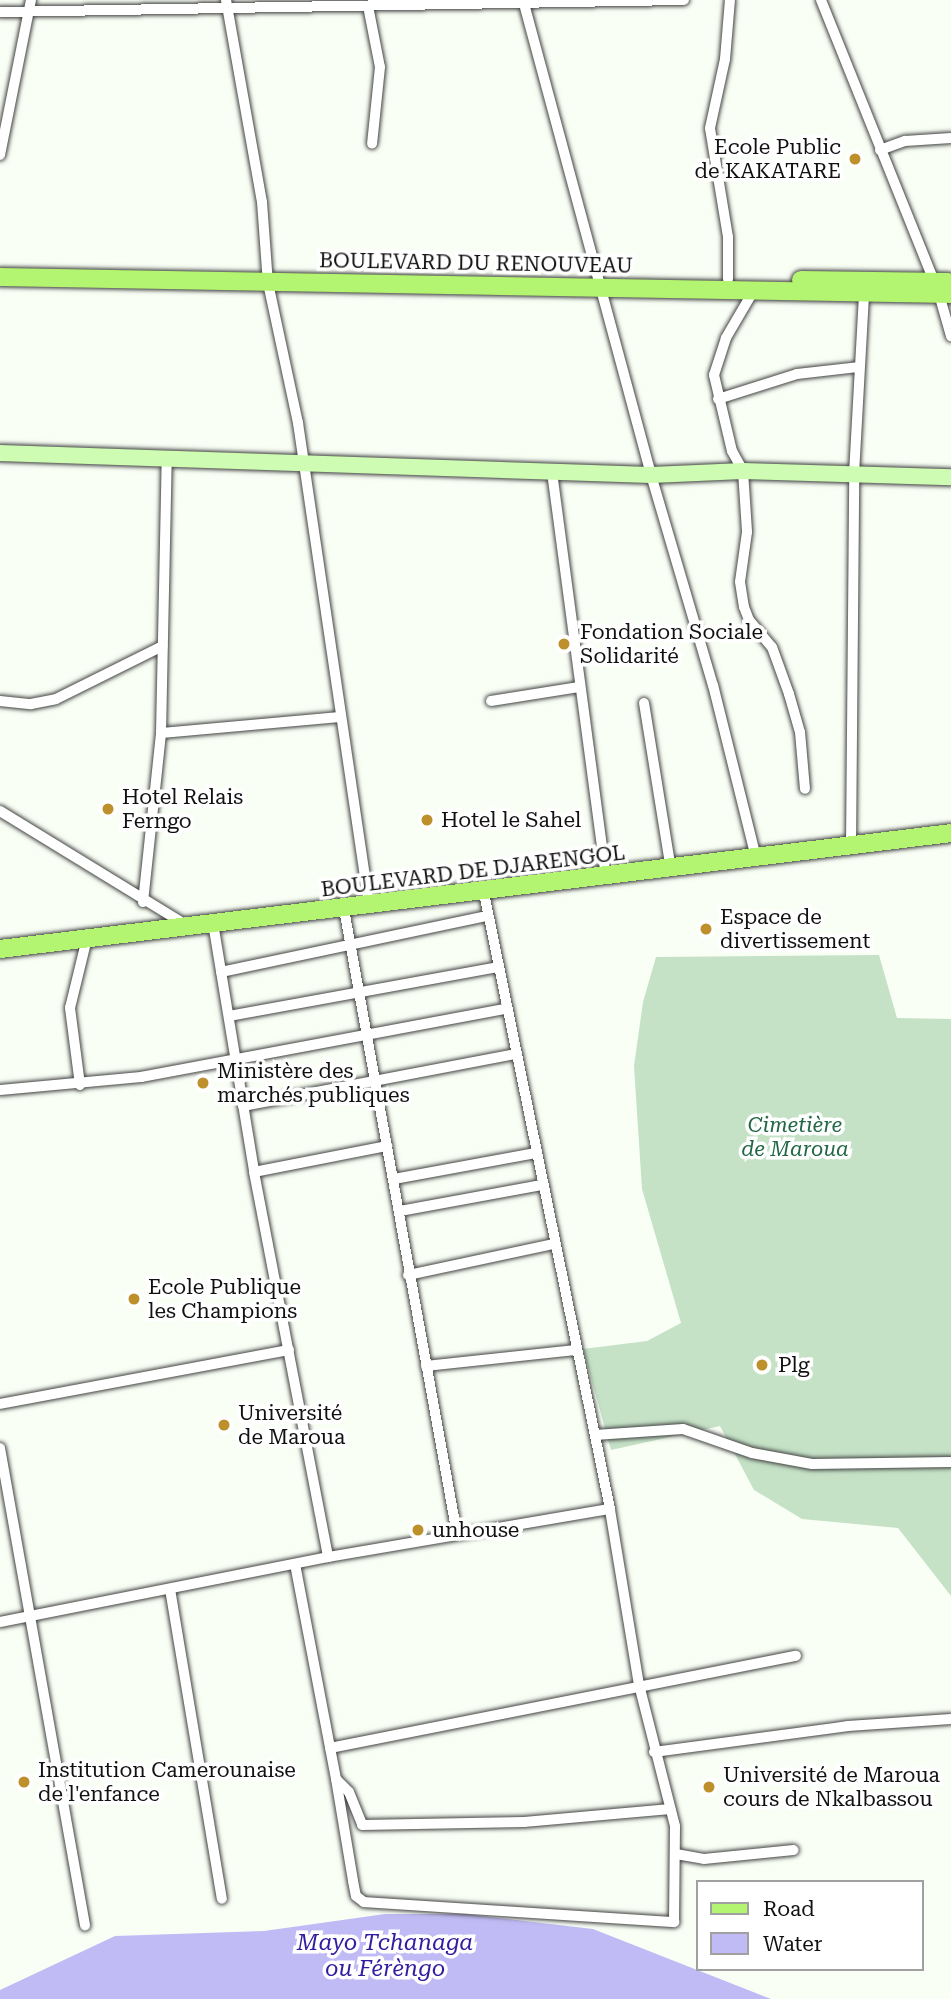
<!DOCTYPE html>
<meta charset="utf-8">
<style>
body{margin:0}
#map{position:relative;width:951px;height:1999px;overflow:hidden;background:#f9fff5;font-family:"Roboto Serif",serif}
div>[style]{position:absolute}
.cemetery>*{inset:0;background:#c5e2c7}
.water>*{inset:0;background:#c1bbf5}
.roads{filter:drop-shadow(0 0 2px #444) drop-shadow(0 0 2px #444)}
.minor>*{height:10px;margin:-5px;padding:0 5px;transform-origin:5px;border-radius:5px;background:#fff}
.secondary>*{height:16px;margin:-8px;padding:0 8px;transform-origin:8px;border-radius:8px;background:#cefcb2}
.primary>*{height:18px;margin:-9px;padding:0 9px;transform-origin:9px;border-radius:9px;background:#b3f470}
.dots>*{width:19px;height:19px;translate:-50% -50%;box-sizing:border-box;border:4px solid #fff;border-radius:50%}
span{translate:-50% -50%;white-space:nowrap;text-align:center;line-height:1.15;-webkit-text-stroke:7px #fff;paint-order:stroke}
.poi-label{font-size:21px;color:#111}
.right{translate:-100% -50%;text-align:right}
.left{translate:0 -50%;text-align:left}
.street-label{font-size:21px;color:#111}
.park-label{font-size:21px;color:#226847;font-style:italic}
.water-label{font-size:23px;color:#331ca0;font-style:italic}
.legend{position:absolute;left:696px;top:1880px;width:228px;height:91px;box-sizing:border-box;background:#fff;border:2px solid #a0a0a0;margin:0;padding:9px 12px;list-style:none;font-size:21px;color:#111}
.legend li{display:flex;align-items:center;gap:14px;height:35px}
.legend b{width:35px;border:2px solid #a0a0a0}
</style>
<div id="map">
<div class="cemetery">
<div style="clip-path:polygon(879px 955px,897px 1018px,951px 1019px,951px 1596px,898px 1528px,802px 1519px,754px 1490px,720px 1426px,611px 1450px,583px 1349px,647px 1341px,681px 1323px,642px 1189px,634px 1066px,643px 1002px,656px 957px)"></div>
</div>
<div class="water">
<div style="clip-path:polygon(385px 1914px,464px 1914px,593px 1929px,771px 1999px,0 1999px,0 1990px,115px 1936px,264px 1931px)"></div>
</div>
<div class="roads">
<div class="minor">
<div style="left:226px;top:0;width:205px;rotate:79.9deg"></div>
<div style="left:262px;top:202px;width:81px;rotate:85.8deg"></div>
<div style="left:268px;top:283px;width:143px;rotate:77.9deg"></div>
<div style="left:298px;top:423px;width:488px;rotate:81.6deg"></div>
<div style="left:523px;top:0;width:492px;rotate:74.9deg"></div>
<div style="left:651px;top:475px;width:219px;rotate:73.6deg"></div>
<div style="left:713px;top:685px;width:178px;rotate:76deg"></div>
<div style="left:821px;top:0;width:317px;rotate:68.1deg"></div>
<div style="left:939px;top:294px;width:44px;rotate:74.1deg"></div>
<div style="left:368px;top:6px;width:62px;rotate:78.9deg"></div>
<div style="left:380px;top:67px;width:77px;rotate:95.9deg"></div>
<div style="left:0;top:12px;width:684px;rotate:-1.01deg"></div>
<div style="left:880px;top:150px;width:27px;rotate:-20deg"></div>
<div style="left:905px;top:141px;width:46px;rotate:-3.7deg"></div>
<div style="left:0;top:155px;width:158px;rotate:-78.7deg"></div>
<div style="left:728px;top:279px;width:42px;rotate:-90deg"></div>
<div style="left:728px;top:237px;width:110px;rotate:-99.4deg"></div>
<div style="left:710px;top:128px;width:71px;rotate:-77.7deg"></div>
<div style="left:725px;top:59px;width:59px;rotate:-85.2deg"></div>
<div style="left:754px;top:290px;width:56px;rotate:120.3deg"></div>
<div style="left:726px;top:338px;width:39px;rotate:108deg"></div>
<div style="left:714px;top:375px;width:78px;rotate:76.7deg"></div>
<div style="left:732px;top:451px;width:23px;rotate:61deg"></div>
<div style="left:743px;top:471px;width:61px;rotate:86.2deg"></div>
<div style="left:747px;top:532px;width:50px;rotate:98deg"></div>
<div style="left:740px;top:582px;width:25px;rotate:81deg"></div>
<div style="left:744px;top:607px;width:14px;rotate:69deg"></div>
<div style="left:749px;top:620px;width:35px;rotate:50deg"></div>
<div style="left:772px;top:647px;width:50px;rotate:70.1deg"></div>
<div style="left:789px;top:694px;width:40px;rotate:74deg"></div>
<div style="left:800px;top:732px;width:57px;rotate:85deg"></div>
<div style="left:718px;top:399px;width:83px;rotate:-17.6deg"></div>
<div style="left:797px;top:374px;width:61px;rotate:-6.5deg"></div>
<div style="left:552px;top:472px;width:410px;rotate:82.4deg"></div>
<div style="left:0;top:701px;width:31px;rotate:6deg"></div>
<div style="left:31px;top:704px;width:25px;rotate:-11deg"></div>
<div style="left:56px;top:699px;width:119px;rotate:-26.4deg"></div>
<div style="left:491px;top:701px;width:89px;rotate:-9deg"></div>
<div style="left:644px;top:703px;width:169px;rotate:80.8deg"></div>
<div style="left:161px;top:733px;width:180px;rotate:-5.1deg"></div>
<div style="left:0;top:811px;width:218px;rotate:31.5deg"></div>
<div style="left:851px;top:847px;width:373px;rotate:-89.5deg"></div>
<div style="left:854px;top:474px;width:180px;rotate:-86.8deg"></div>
<div style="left:143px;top:902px;width:170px;rotate:-83.9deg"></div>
<div style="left:161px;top:733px;width:276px;rotate:-88.8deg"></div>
<div style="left:344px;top:909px;width:635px;rotate:79.75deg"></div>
<div style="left:213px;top:923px;width:252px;rotate:80.6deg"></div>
<div style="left:254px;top:1172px;width:392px;rotate:79.1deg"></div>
<div style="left:221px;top:972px;width:272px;rotate:-11.9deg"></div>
<div style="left:229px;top:1016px;width:273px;rotate:-10.3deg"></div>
<div style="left:80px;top:1085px;width:78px;rotate:-97.4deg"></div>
<div style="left:70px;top:1008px;width:72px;rotate:-76.3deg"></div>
<div style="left:0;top:1090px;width:142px;rotate:-5.3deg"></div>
<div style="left:141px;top:1077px;width:371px;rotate:-10.6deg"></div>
<div style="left:243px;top:1106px;width:278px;rotate:-10.8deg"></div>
<div style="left:254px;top:1172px;width:136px;rotate:-11.1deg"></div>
<div style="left:394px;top:1179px;width:144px;rotate:-10.4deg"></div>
<div style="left:400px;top:1211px;width:144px;rotate:-10.4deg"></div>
<div style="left:408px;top:1275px;width:149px;rotate:-12deg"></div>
<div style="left:426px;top:1366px;width:150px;rotate:-6.1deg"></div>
<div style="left:0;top:1404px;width:294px;rotate:-10.6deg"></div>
<div style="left:595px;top:1435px;width:88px;rotate:-3.9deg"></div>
<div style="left:683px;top:1429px;width:73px;rotate:19.2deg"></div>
<div style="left:752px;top:1453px;width:61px;rotate:10.4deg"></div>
<div style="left:812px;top:1464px;width:139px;rotate:-0.8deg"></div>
<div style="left:0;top:1448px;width:485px;rotate:79.9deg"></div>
<div style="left:295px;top:1564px;width:219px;rotate:79.2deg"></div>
<div style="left:336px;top:1779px;width:18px;rotate:45deg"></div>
<div style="left:349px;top:1792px;width:35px;rotate:68deg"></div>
<div style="left:362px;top:1825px;width:162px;rotate:-1.1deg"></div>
<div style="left:524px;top:1822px;width:147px;rotate:-5.1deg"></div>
<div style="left:170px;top:1589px;width:314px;rotate:80.5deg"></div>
<div style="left:0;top:1622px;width:334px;rotate:-11.2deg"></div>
<div style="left:328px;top:1557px;width:286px;rotate:-9.7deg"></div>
<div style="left:330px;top:1748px;width:475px;rotate:-11.2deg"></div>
<div style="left:654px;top:1752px;width:196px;rotate:-7.6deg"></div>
<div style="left:848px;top:1726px;width:103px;rotate:-3.9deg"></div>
<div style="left:336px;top:1779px;width:103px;rotate:80.5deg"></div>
<div style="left:353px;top:1881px;width:15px;rotate:79deg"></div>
<div style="left:356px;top:1896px;width:10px;rotate:37deg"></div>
<div style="left:364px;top:1902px;width:311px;rotate:3.7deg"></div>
<div style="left:674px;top:1922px;width:96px;rotate:-89.4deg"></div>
<div style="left:675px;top:1826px;width:146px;rotate:-104.3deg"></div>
<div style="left:639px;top:1685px;width:178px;rotate:-99.4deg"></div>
<div style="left:610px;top:1509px;width:629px;rotate:-101.56deg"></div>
<div style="left:676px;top:1854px;width:28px;rotate:10deg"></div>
<div style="left:704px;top:1859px;width:90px;rotate:-5.7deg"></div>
</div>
<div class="secondary">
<div style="left:0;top:453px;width:651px;rotate:1.94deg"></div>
<div style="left:651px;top:475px;width:92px;rotate:-2.5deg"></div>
<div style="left:743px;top:471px;width:208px;rotate:1.7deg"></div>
</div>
<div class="primary">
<div style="left:0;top:277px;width:951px;rotate:1.02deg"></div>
<div style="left:801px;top:280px;width:147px;rotate:0.8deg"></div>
<div style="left:0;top:949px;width:958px;rotate:-6.95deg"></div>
</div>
</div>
<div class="dots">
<div style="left:855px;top:159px;background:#be902c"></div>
<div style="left:564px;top:644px;background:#be902c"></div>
<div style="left:108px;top:809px;background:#be902c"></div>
<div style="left:427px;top:820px;background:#be902c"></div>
<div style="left:706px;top:929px;background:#be902c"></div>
<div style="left:203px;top:1083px;background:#be902c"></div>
<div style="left:134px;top:1299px;background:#be902c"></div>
<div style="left:762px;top:1365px;background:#be902c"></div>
<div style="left:224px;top:1425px;background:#be902c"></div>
<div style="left:418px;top:1530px;background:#be902c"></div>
<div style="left:24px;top:1782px;background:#be902c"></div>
<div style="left:709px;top:1787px;background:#be902c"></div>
</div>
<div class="poi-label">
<span class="right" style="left:841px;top:159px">Ecole Public<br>de KAKATARE</span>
<span class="left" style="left:580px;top:644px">Fondation Sociale<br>Solidarité</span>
<span class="left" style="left:122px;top:809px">Hotel Relais<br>Ferngo</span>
<span class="left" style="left:441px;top:820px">Hotel le Sahel</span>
<span class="left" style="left:720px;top:929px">Espace de<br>divertissement</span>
<span class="left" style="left:217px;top:1083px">Ministère des<br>marchés publiques</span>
<span class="left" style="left:148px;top:1299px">Ecole Publique<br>les Champions</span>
<span class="left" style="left:778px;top:1365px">Plg</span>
<span class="left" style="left:238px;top:1425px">Université<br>de Maroua</span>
<span class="left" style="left:432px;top:1530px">unhouse</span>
<span class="left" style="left:38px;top:1782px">Institution Camerounaise<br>de l'enfance</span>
<span class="left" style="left:723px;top:1787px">Université de Maroua<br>cours de Nkalbassou</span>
</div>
<div class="street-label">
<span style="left:476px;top:263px;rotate:1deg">BOULEVARD DU RENOUVEAU</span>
<span style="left:473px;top:871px;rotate:-7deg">BOULEVARD DE DJARENGOL</span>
</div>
<div class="park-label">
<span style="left:795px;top:1137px">Cimetière<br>de Maroua</span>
</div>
<div class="water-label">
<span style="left:385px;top:1956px">Mayo Tchanaga<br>ou Férèngo</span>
</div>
<ul class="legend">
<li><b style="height:9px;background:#b3f470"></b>Road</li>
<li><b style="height:19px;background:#c1bbf5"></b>Water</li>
</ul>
</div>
